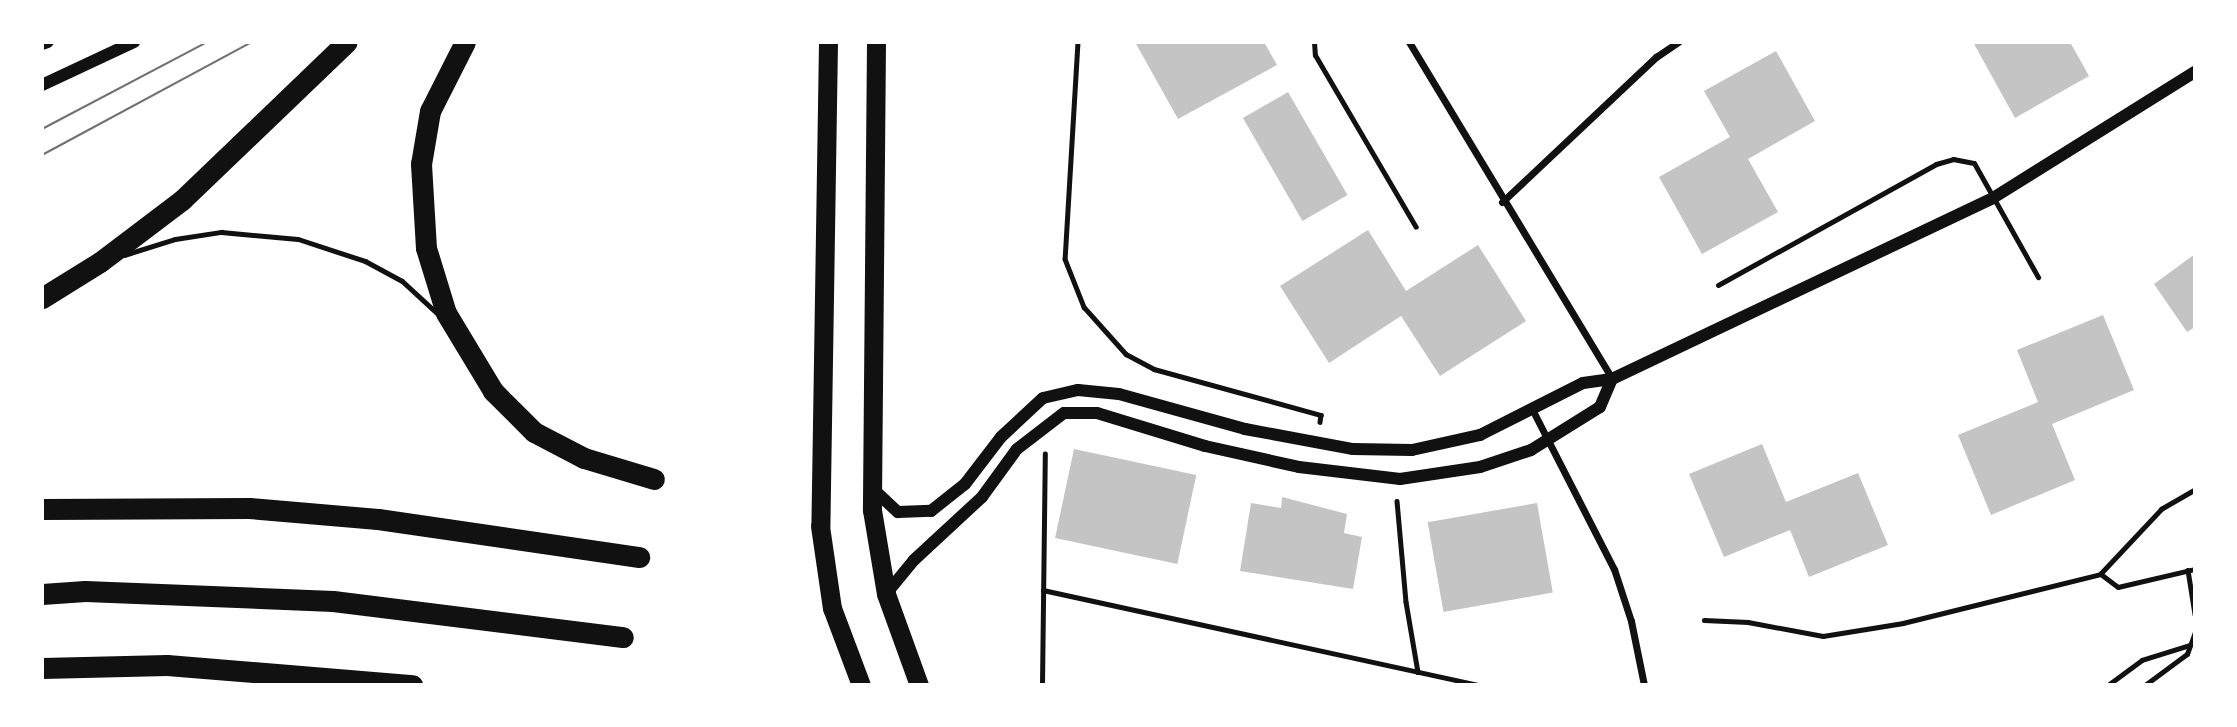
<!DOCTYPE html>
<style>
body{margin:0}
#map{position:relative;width:2237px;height:727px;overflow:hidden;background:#fff;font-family:Jost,sans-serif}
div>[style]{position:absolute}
.building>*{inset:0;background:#c4c4c4;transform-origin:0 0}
.path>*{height:4.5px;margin:-2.25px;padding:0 2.25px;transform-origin:2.25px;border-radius:2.25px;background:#111}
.service>*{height:5px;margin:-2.5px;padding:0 2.5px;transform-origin:2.5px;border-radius:2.5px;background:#111}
.minor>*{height:7px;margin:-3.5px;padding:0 3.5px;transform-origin:3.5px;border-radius:3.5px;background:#111}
.tertiary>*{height:12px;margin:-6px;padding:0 6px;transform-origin:6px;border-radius:6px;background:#111}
.trunk>*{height:19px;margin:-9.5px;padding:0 9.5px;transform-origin:9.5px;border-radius:9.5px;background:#111}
.motorway>*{height:21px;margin:-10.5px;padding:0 10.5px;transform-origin:10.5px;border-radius:10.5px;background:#111}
.tram>*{height:2px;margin:-1px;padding:0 1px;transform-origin:1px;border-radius:1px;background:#707070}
span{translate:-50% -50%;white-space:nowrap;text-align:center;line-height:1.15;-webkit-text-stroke:6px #fff;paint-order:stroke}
.frame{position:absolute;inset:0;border:44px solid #fff;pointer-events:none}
</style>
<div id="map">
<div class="building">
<div style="clip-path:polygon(1135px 42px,1264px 42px,1277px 65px,1178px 119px)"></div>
<div style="clip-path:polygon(1973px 42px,2070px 42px,2089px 76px,2015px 118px)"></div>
<div style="clip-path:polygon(1776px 51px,1815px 121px,1748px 159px,1778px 212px,1702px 254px,1659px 177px,1730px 137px,1704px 91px)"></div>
<div style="left:1288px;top:92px;width:119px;height:52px;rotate:60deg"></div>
<div style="clip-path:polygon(1368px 230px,1406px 291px,1478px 245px,1526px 321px,1440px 376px,1401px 316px,1329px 363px,1280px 286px)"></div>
<div style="clip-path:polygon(2195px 254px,2195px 327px,2187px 332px,2154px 284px)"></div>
<div style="clip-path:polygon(2103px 315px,2134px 390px,2052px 424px,2075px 480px,1991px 515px,1958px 435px,2038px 402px,2017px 350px)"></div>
<div style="clip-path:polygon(1762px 444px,1786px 502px,1858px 473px,1888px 545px,1809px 577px,1790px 530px,1724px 557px,1689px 474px)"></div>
<div style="left:1074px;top:449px;width:125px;height:91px;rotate:12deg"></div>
<div style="clip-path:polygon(1282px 497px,1347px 514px,1344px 533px,1362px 537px,1353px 589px,1240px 571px,1251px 503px,1281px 508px)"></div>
<div style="left:1537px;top:503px;width:91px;height:111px;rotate:80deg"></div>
</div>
<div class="path">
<div style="left:1078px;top:42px;width:217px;rotate:93.4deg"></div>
<div style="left:1065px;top:259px;width:52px;rotate:68.4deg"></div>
<div style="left:1084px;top:307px;width:63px;rotate:48.2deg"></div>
<div style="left:1126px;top:354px;width:32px;rotate:28deg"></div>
<div style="left:1154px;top:369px;width:173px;rotate:15.4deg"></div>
<div style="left:1321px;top:415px;width:7px;rotate:98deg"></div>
<div style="left:2195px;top:490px;width:38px;rotate:150deg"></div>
<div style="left:2162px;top:509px;width:89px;rotate:133.2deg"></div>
<div style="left:2101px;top:574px;width:21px;rotate:37deg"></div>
<div style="left:2118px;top:587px;width:79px;rotate:-13.2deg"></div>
<div style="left:1397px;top:501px;width:101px;rotate:84.9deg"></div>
<div style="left:1406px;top:602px;width:71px;rotate:80.3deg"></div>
<div style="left:2188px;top:570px;width:45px;rotate:81deg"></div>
<div style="left:1043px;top:590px;width:446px;rotate:12.3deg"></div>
<div style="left:1704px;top:620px;width:44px;rotate:2.6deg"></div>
<div style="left:1748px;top:622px;width:76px;rotate:10.6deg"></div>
<div style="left:1823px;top:636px;width:81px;rotate:-9.2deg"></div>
<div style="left:1903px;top:623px;width:204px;rotate:-13.9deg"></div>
<div style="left:1042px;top:685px;width:231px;rotate:-89.3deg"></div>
<div style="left:2108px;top:685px;width:42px;rotate:-36.3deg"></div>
<div style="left:2142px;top:660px;width:50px;rotate:-17.4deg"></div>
<div style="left:2145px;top:685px;width:52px;rotate:-36.4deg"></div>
<div style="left:2187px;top:654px;width:23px;rotate:-70deg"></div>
</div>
<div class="service">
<div style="left:1314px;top:42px;width:13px;rotate:86deg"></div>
<div style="left:1315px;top:55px;width:199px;rotate:59.6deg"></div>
<div style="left:124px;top:255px;width:53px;rotate:-17.4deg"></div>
<div style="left:175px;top:239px;width:47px;rotate:-8.7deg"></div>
<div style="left:221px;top:232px;width:77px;rotate:5.2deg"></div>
<div style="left:298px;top:239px;width:71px;rotate:18.2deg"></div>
<div style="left:365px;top:261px;width:42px;rotate:28.4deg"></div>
<div style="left:402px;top:281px;width:50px;rotate:42.6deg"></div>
<div style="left:1718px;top:285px;width:249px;rotate:-29deg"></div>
<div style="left:1936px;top:164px;width:18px;rotate:-16deg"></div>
<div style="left:1953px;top:159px;width:21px;rotate:11deg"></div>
<div style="left:1974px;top:163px;width:131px;rotate:60.7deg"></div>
</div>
<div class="minor">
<div style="left:1409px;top:42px;width:393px;rotate:58.9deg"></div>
<div style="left:1502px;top:202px;width:212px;rotate:-43.3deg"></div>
<div style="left:1656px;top:57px;width:27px;rotate:-34deg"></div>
<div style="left:1532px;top:409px;width:180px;rotate:62.9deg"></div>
<div style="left:1614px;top:569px;width:55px;rotate:71.9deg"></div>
<div style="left:1631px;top:621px;width:65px;rotate:78.5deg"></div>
</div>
<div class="tertiary">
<div style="left:42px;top:44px;width:6px;rotate:-18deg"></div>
<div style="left:42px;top:85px;width:102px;rotate:-25.1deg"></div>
<div style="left:873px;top:489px;width:34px;rotate:43deg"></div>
<div style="left:898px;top:512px;width:33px;rotate:-2deg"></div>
<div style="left:931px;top:511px;width:43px;rotate:-38.5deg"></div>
<div style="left:965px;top:484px;width:59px;rotate:-52.5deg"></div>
<div style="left:1001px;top:437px;width:57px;rotate:-42.9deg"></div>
<div style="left:1043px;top:398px;width:36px;rotate:-13deg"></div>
<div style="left:1078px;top:390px;width:41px;rotate:5.6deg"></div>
<div style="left:1119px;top:394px;width:131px;rotate:15.5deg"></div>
<div style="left:1245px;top:429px;width:110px;rotate:10.5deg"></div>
<div style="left:1353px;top:449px;width:59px;rotate:1deg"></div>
<div style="left:1412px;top:450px;width:70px;rotate:-12.4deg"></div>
<div style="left:1480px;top:435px;width:115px;rotate:-26.8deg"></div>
<div style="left:1583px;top:383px;width:29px;rotate:-8deg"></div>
<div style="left:1612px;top:379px;width:422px;rotate:-25.4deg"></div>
<div style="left:1993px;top:198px;width:238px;rotate:-32deg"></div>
<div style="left:886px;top:594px;width:44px;rotate:-50.5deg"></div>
<div style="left:914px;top:560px;width:93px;rotate:-42.8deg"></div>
<div style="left:982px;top:497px;width:59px;rotate:-53.9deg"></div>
<div style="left:1017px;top:449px;width:59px;rotate:-37.5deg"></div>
<div style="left:1064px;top:413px;width:33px"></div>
<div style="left:1097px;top:413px;width:113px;rotate:17deg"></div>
<div style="left:1205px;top:446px;width:96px;rotate:12.6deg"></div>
<div style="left:1299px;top:467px;width:102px;rotate:6.8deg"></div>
<div style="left:1400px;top:479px;width:81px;rotate:-8.5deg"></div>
<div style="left:1480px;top:467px;width:54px;rotate:-18.4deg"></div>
<div style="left:1531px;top:450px;width:81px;rotate:-31.9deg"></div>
<div style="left:1600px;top:407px;width:30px;rotate:-67deg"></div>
</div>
<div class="trunk">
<div style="left:828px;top:42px;width:484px;rotate:90.9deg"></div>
<div style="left:820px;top:526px;width:83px;rotate:81.7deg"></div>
<div style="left:832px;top:608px;width:82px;rotate:69.4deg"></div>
<div style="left:876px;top:42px;width:468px;rotate:90.5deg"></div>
<div style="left:872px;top:510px;width:85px;rotate:80.5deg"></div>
<div style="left:886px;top:594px;width:97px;rotate:70.1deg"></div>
</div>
<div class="motorway">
<div style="left:465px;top:42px;width:77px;rotate:116.9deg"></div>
<div style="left:430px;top:111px;width:54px;rotate:99.6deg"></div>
<div style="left:421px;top:164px;width:84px;rotate:86.6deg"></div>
<div style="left:426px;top:248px;width:68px;rotate:72.9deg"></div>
<div style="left:446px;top:313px;width:91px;rotate:58.9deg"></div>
<div style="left:493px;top:391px;width:58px;rotate:45deg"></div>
<div style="left:534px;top:432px;width:56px;rotate:27.5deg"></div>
<div style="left:584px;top:458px;width:73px;rotate:16.7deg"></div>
<div style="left:42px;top:298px;width:68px;rotate:-31.8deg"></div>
<div style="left:100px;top:262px;width:103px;rotate:-37.1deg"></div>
<div style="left:182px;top:200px;width:228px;rotate:-43.8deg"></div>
<div style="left:42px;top:509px;width:207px;rotate:-0.3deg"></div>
<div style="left:249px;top:508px;width:129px;rotate:4.9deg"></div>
<div style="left:378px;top:519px;width:264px;rotate:8.3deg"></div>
<div style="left:42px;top:594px;width:43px;rotate:-4deg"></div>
<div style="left:85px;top:591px;width:248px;rotate:2.3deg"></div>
<div style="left:333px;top:601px;width:292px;rotate:7.1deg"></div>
<div style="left:42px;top:668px;width:125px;rotate:-1.4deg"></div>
<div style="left:167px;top:665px;width:246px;rotate:4.7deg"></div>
</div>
<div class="tram">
<div style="left:42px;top:129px;width:187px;rotate:-27.8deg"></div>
<div style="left:42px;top:155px;width:238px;rotate:-28.3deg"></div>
</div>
<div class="frame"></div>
</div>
